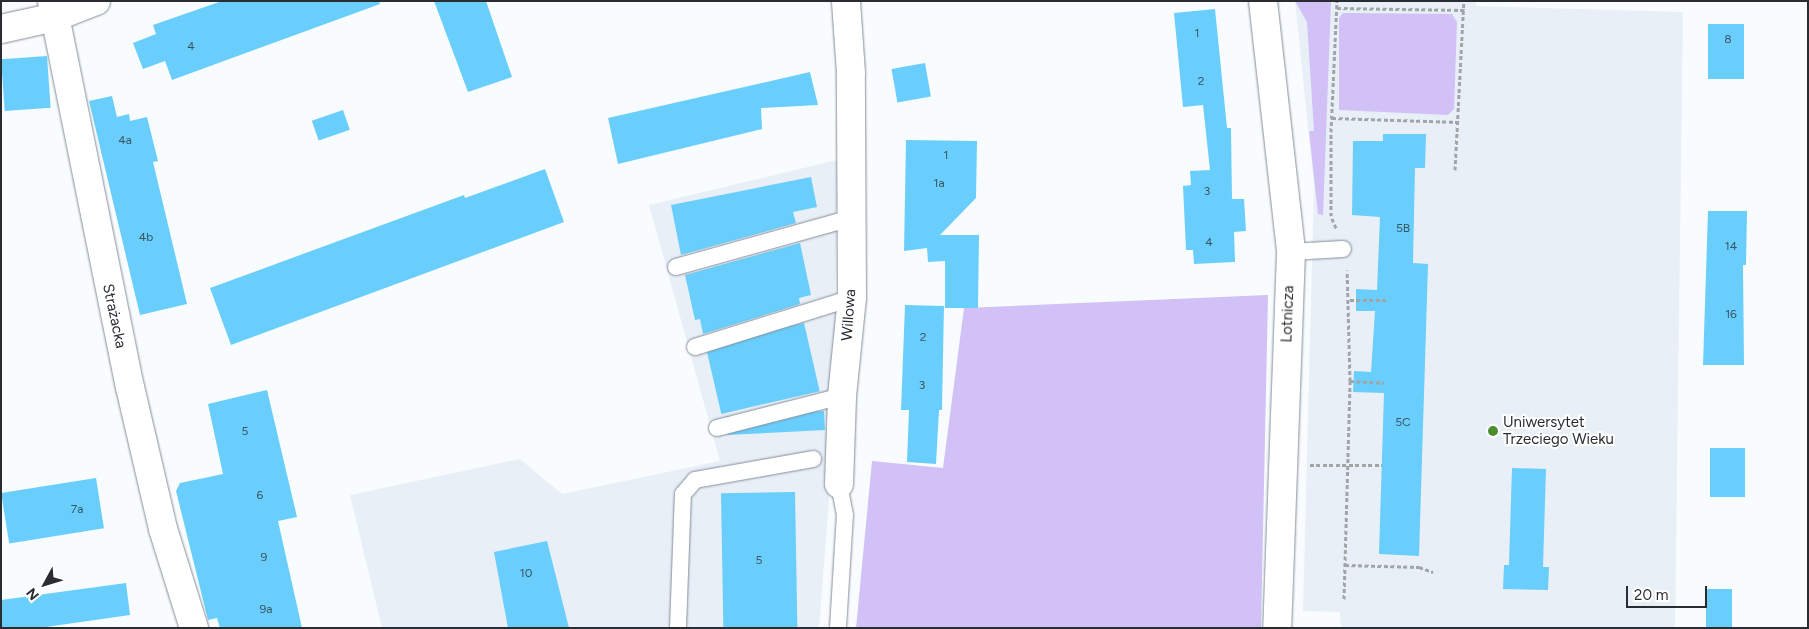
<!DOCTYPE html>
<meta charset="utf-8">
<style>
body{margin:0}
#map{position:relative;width:1809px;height:629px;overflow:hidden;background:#f9fcfe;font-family:Figtree,sans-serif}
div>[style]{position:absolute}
.built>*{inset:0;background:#e8eff7}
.green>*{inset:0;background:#d1c1f6}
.building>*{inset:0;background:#69cefb;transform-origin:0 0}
.path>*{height:3px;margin-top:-1.5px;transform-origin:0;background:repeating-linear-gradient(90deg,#a1a5a8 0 4px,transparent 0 6.5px)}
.roads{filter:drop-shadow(0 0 1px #838d99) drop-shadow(0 0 1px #838d99)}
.service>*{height:16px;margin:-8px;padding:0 8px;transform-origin:8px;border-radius:8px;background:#fff}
.minor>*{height:28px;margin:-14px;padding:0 14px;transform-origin:14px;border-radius:14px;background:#fff}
.dots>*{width:14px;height:14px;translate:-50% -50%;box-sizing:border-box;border:2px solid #fff;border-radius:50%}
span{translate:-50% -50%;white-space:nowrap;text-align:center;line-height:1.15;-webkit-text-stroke:4px #fff;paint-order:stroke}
.number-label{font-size:12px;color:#395564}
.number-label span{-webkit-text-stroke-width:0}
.street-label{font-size:15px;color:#292d32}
.poi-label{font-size:15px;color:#292d32}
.left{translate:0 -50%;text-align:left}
.frame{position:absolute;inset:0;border:2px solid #292d32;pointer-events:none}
.north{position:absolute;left:20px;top:559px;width:50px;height:50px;-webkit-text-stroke:4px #fff;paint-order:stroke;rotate:231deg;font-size:14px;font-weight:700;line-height:20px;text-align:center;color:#292d32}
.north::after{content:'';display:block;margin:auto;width:18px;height:22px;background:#292d32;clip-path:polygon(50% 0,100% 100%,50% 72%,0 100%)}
.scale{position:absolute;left:1626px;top:586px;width:81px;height:22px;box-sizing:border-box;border:2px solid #292d32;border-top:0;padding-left:6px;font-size:15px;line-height:18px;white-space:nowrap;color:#292d32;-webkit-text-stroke:4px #fff;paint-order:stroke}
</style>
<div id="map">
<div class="built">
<div style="clip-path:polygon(1295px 1px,1475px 1px,1476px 6px,1683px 12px,1675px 628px,1341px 627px,1340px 612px,1303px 611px,1314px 185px)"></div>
<div style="clip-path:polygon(837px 160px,834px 436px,819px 628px,382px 628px,350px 495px,520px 459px,562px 494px,720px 461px,649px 205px)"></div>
</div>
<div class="green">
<div style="clip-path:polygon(1295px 1px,1331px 1px,1323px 215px,1318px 214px,1309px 131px,1314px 131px,1307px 22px)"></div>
<div style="clip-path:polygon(1343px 13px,1452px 14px,1457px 22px,1454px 109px,1448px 115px,1339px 110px,1339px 18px)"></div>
<div style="clip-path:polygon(1268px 295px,1261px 628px,856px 628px,872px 461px,943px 468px,964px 308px)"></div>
</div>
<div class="building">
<div style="clip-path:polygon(222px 1px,379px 1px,380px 4px,172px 80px,165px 61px,143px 69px,133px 43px,156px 34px,153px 25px)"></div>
<div style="clip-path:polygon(434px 1px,486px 1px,512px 77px,468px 92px)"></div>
<div style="clip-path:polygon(1215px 9px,1227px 128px,1231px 128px,1232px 199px,1244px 199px,1246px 231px,1234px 232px,1235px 262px,1194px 264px,1193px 250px,1186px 250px,1183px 186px,1191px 185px,1190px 171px,1210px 170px,1203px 105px,1183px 107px,1174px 13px)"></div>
<div style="left:1708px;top:24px;width:36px;height:55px"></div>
<div style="left:47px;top:56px;width:52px;height:46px;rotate:86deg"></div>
<div style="left:925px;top:63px;width:34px;height:34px;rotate:80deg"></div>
<div style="clip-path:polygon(810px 72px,818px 105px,761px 108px,762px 129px,618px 164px,608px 118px)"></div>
<div style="clip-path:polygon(112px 96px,117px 117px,129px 114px,130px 121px,147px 117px,158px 161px,153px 162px,187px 304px,140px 315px,89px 101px)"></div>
<div style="left:343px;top:110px;width:21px;height:33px;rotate:71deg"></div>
<div style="clip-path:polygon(1383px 134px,1426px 134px,1425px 168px,1415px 168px,1413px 263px,1428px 264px,1419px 556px,1379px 554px,1384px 393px,1353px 392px,1354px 371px,1371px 372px,1375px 311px,1356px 311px,1356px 289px,1377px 290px,1380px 217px,1352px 215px,1353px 141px,1383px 141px)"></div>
<div style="clip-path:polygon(906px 140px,977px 141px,976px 198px,940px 235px,979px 235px,978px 308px,945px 308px,945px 261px,928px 262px,927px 248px,904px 251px)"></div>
<div style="clip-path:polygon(545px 169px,564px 222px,231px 345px,210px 288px,464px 195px,465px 198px)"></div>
<div style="clip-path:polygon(811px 177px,817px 207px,793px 212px,796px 223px,681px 255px,671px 205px)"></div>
<div style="clip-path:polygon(1708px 211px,1747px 211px,1746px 265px,1743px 265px,1744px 365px,1703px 365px)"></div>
<div style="clip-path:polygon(800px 243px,811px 295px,799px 298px,800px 304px,703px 334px,700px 319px,695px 320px,685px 275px)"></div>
<div style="clip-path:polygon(905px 305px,944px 306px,942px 410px,939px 410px,936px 464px,907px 462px,909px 410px,901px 410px)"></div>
<div style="left:804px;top:323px;width:70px;height:101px;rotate:77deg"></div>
<div style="clip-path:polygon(267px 390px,297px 517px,278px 521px,302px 628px,220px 628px,217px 618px,208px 620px,176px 491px,180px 483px,223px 474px,208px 404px)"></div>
<div style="left:824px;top:411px;width:19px;height:98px;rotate:87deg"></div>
<div style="left:1710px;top:448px;width:35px;height:49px"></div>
<div style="clip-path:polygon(1512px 468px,1546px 469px,1543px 567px,1549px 567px,1548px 590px,1503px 589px,1504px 565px,1509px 565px)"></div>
<div style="left:96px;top:478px;width:51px;height:96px;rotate:81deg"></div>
<div style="left:795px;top:492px;width:136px;height:74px;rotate:89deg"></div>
<div style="clip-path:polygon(547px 541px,569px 628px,508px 628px,494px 552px)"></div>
<div style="clip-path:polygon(126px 583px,130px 615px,39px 628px,1px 628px,1px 600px)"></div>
<div style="left:1706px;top:589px;width:26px;height:39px"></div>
</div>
<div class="path">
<div style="left:1337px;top:8px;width:128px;rotate:0.9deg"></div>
<div style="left:1332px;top:118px;width:127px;rotate:1.8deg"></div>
<div style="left:1455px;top:170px;width:169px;rotate:-87deg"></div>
<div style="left:1336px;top:228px;width:13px;rotate:-113deg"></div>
<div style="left:1331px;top:216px;width:84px;rotate:-90deg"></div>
<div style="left:1331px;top:132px;width:131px;rotate:-87.4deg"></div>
<div style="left:1350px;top:300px;width:37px"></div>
<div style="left:1350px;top:381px;width:34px;rotate:3deg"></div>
<div style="left:1310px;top:465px;width:72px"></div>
<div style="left:1345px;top:565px;width:74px;rotate:1.5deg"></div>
<div style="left:1419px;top:567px;width:15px;rotate:20deg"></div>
<div style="left:1344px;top:599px;width:218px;rotate:-88.4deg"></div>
<div style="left:1350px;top:381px;width:111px;rotate:-91.5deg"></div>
</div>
<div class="roads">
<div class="service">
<div style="left:1291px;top:252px;width:52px;rotate:-3.3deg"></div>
<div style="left:676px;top:267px;width:182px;rotate:-15.6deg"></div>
<div style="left:695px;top:347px;width:164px;rotate:-17.3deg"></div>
<div style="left:717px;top:428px;width:129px;rotate:-14.4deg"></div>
<div style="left:678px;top:628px;width:134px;rotate:-87.9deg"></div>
<div style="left:683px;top:494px;width:18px;rotate:-49deg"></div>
<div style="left:695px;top:480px;width:120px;rotate:-10.1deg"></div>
<div style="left:838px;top:628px;width:113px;rotate:-86.5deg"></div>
<div style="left:845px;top:515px;width:32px;rotate:-101deg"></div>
</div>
<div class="minor">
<div style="left:52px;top:1px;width:394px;rotate:78.6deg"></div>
<div style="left:130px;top:387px;width:146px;rotate:76.9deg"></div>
<div style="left:163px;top:529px;width:104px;rotate:72.6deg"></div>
<div style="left:1263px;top:1px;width:253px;rotate:83.6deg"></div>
<div style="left:1291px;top:252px;width:376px;rotate:92.1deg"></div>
<div style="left:1px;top:29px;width:55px;rotate:-12.5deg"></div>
<div style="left:55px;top:17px;width:44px;rotate:-21.3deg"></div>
<div style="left:839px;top:484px;width:88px;rotate:-88deg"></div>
<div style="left:842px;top:396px;width:99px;rotate:-84.2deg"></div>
<div style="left:852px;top:298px;width:225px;rotate:-90.3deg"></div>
<div style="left:851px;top:73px;width:72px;rotate:-94deg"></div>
</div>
</div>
<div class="dots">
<div style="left:1493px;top:431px;background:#4c8d30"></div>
</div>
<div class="number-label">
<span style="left:1197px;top:34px">1</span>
<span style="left:1728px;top:40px">8</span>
<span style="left:191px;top:47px">4</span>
<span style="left:1201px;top:82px">2</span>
<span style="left:125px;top:141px">4a</span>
<span style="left:946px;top:156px">1</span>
<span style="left:939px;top:184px">1a</span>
<span style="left:1207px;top:192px">3</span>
<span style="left:1403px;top:229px">5B</span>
<span style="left:146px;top:238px">4b</span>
<span style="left:1209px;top:243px">4</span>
<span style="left:1731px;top:247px">14</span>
<span style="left:1731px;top:315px">16</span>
<span style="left:923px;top:338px">2</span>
<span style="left:922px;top:386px">3</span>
<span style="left:1403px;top:423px">5C</span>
<span style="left:245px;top:432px">5</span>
<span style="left:260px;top:496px">6</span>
<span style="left:77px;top:510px">7a</span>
<span style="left:264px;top:558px">9</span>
<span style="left:759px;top:561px">5</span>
<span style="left:526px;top:574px">10</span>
<span style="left:266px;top:610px">9a</span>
</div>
<div class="street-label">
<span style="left:1288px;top:314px;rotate:-88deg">Lotnicza</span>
<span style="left:849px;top:315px;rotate:-86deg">Willowa</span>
<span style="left:114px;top:316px;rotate:78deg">Strażacka</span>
</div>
<div class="poi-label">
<span class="left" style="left:1503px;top:431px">Uniwersytet<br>Trzeciego Wieku</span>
</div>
<div class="frame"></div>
<div class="north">N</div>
<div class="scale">20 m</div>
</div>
